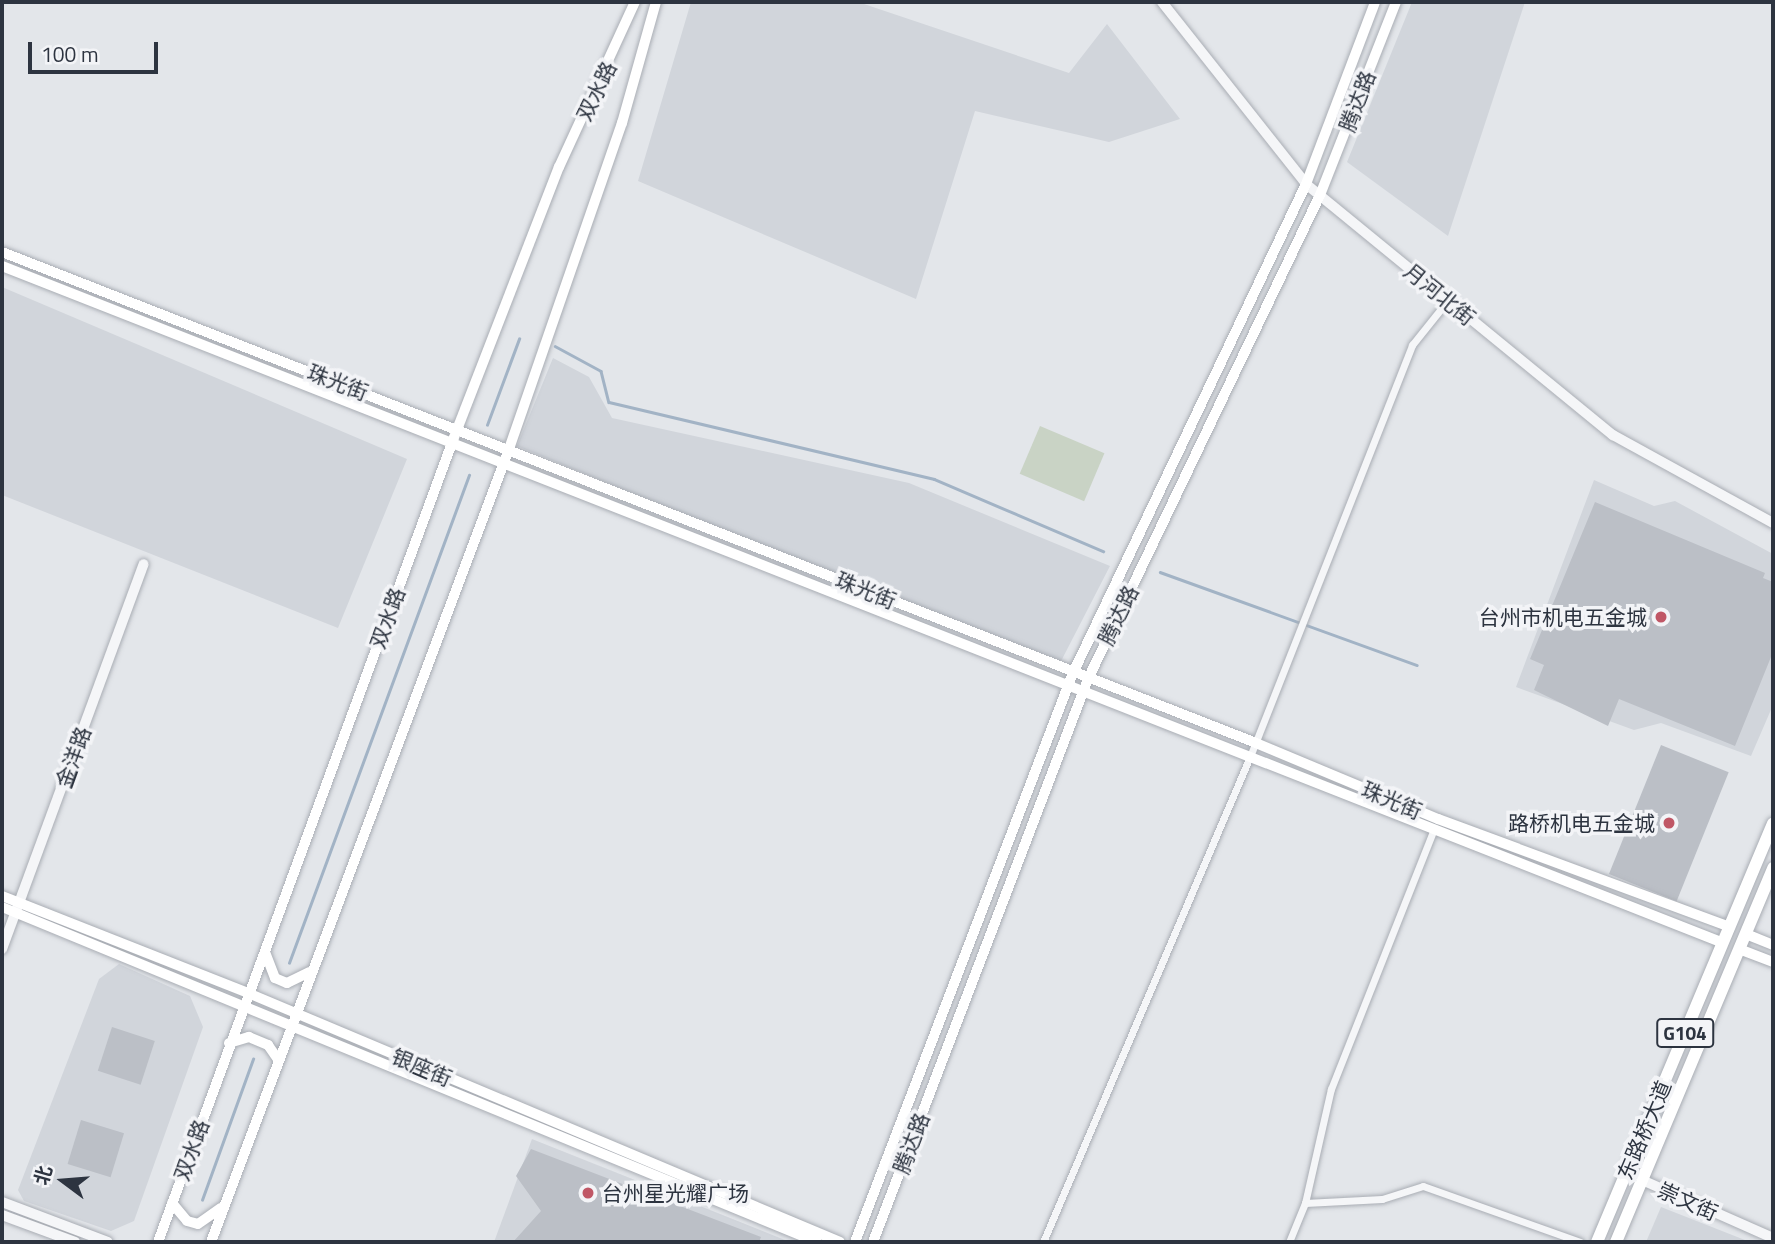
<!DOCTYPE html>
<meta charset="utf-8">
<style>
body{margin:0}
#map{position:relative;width:1775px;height:1244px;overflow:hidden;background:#e3e6ea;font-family:"Titillium Web","Noto Sans SC",sans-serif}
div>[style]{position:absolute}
.built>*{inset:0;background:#d1d5db}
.green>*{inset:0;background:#c9d3c5;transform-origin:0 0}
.stream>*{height:2.5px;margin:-1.25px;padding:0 1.25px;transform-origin:1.25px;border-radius:1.25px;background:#a2b3c5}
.building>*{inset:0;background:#bbbfc6;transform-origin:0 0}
.roads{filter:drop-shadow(0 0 2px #a9adb4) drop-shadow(0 0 2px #a9adb4)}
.minor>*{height:7px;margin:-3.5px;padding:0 3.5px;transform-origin:3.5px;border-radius:3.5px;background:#f5f6f8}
.tertiary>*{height:10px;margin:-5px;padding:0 5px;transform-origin:5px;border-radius:5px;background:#f5f6f8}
.secondary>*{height:10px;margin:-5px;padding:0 5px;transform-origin:5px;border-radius:5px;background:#fff}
.primary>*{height:12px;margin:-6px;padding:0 6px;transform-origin:6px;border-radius:6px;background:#fff}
.dots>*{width:19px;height:19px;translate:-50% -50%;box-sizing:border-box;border:4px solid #f3f4f7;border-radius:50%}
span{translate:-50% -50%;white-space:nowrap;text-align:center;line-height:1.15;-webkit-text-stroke:7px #f3f4f7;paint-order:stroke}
.shield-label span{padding:2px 5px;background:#f3f4f7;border:2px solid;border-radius:5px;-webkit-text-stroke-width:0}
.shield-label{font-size:19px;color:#2d3440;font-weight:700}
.street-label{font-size:21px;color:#2d3440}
.poi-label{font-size:21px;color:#2d3440}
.right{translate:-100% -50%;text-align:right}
.left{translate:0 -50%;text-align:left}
.frame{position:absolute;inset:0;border:4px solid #2d3440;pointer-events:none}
.north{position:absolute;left:28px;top:1146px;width:70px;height:70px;-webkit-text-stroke:5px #f3f4f7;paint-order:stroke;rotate:286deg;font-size:19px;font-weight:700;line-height:28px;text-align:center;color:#2d3440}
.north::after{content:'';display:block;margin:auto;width:24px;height:32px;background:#2d3440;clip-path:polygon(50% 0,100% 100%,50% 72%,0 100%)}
.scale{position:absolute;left:28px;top:42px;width:130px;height:32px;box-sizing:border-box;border:4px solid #2d3440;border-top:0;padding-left:9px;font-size:21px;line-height:24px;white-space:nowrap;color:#2d3440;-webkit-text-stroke:5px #f3f4f7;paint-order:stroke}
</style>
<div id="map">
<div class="built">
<div style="clip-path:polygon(691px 2px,858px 2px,1069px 73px,1107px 24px,1180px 119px,1109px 142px,975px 111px,916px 299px,638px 181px)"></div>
<div style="clip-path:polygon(1412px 2px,1525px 2px,1448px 236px,1347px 162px)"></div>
<div style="clip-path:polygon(2px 287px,407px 459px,338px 628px,2px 495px)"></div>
<div style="clip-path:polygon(553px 358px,589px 377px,612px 418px,909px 483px,1110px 566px,1058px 667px,517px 446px)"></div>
<div style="clip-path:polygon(1594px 480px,1654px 506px,1675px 501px,1773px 554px,1773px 705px,1751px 756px,1661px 723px,1634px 730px,1516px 687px)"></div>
<div style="clip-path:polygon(119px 964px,190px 996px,203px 1027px,134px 1221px,111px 1231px,24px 1201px,18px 1190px,99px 979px)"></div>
<div style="clip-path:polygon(532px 1139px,790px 1242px,494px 1242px)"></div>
<div style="clip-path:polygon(1661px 1207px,1750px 1242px,1646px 1242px)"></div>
</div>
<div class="green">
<div style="left:1040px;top:426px;width:70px;height:52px;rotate:23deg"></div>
</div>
<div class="stream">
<div style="left:555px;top:346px;width:52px;rotate:28.5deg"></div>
<div style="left:601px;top:371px;width:32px;rotate:76deg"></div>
<div style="left:609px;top:402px;width:334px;rotate:13.3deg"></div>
<div style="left:934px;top:479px;width:184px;rotate:23.1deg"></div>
<div style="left:487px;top:425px;width:92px;rotate:-69.6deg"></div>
<div style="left:1160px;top:572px;width:273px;rotate:19.9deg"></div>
<div style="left:289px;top:963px;width:520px;rotate:-69.75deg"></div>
<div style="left:202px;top:1200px;width:150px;rotate:-70.1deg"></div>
</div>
<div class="building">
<div style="clip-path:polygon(1595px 502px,1765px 573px,1763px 578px,1773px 582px,1773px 652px,1735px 746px,1619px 699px,1608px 726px,1534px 690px,1544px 665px,1530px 659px)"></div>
<div style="left:1661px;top:745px;width:73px;height:139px;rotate:22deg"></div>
<div style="left:112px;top:1027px;width:45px;height:46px;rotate:18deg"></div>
<div style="left:81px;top:1120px;width:45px;height:46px;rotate:17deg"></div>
<div style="clip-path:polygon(531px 1149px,761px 1237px,759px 1242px,513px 1242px,541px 1211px,516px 1176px)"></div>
</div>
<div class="roads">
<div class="minor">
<div style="left:1305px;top:1203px;width:77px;rotate:-3deg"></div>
<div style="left:1382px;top:1199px;width:43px;rotate:-17.6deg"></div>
<div style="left:1423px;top:1186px;width:167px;rotate:19.6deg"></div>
<div style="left:1043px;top:1242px;width:530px;rotate:-66.91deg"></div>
<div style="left:1251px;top:754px;width:440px;rotate:-68.5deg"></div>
<div style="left:1412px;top:345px;width:58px;rotate:-51.3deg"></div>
<div style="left:1289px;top:1242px;width:42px;rotate:-67.7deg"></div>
<div style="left:1305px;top:1203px;width:117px;rotate:-77.2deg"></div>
<div style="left:1331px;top:1089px;width:280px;rotate:-68.4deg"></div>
</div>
<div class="tertiary">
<div style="left:1162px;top:2px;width:232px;rotate:51.6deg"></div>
<div style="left:1306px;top:184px;width:397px;rotate:39.3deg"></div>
<div style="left:1613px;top:435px;width:183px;rotate:28.8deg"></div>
<div style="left:2px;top:949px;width:410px;rotate:-69.8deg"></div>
<div style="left:1642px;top:1180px;width:143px;rotate:23.9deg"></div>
<div style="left:2px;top:1202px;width:113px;rotate:20.7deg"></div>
<div style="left:2px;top:1215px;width:78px;rotate:20.3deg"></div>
</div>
<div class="secondary">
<div style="left:2px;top:252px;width:1347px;rotate:21.38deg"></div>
<div style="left:1256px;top:743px;width:197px;rotate:22.7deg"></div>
<div style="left:1438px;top:819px;width:311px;rotate:20.3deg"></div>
<div style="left:2px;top:266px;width:1849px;rotate:21.47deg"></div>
<div style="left:2px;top:896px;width:264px;rotate:21.5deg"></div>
<div style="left:248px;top:993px;width:642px;rotate:22.81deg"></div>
<div style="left:2px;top:907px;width:881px;rotate:22.34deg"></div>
<div style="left:1746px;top:934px;width:29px;rotate:22deg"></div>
<div style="left:1739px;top:949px;width:36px;rotate:21deg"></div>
<div style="left:265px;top:952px;width:28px;rotate:69deg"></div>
<div style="left:275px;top:978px;width:13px;rotate:23deg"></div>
<div style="left:287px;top:983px;width:25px;rotate:-26deg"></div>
<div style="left:229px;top:1043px;width:21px;rotate:-17deg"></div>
<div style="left:249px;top:1037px;width:21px;rotate:23deg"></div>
<div style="left:268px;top:1045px;width:16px;rotate:55deg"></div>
<div style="left:172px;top:1203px;width:23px;rotate:50deg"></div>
<div style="left:187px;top:1221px;width:11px;rotate:15deg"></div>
<div style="left:198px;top:1224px;width:28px;rotate:-35deg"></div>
<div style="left:158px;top:1242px;width:855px;rotate:-69.8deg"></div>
<div style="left:453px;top:440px;width:293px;rotate:-68.8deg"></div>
<div style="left:559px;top:167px;width:182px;rotate:-65.3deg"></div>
<div style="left:211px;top:1242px;width:847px;rotate:-69.4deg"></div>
<div style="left:509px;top:449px;width:345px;rotate:-70.9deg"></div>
<div style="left:622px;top:123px;width:126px;rotate:-74.3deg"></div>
<div style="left:855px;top:1242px;width:609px;rotate:-69.04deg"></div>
<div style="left:1073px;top:673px;width:542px;rotate:-64.52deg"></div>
<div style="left:1306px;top:184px;width:195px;rotate:-69.2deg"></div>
<div style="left:873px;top:1242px;width:603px;rotate:-69.1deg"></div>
<div style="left:1088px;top:679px;width:537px;rotate:-64.39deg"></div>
<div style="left:1320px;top:195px;width:207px;rotate:-68.5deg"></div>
</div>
<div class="primary">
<div style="left:1597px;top:1242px;width:454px;rotate:-67.2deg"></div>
<div style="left:1616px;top:1242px;width:406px;rotate:-67.2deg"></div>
</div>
</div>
<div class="dots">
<div style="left:1661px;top:617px;background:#c05766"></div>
<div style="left:1669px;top:823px;background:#c05766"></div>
<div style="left:588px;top:1193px;background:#c05766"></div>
</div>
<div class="shield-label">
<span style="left:1685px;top:1033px">G104</span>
</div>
<div class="street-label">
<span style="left:596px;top:91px;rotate:-64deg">双水路</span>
<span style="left:1357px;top:101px;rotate:-69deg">腾达路</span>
<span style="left:1440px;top:294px;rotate:39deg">月河北街</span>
<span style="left:338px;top:382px;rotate:21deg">珠光街</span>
<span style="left:866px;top:590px;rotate:22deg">珠光街</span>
<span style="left:1118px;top:615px;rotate:-64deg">腾达路</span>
<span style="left:387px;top:618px;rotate:-70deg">双水路</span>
<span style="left:73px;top:757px;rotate:-70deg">金洋路</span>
<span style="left:1392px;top:800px;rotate:23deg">珠光街</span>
<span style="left:422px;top:1067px;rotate:23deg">银座街</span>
<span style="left:1644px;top:1130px;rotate:-67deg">东路桥大道</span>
<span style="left:911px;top:1143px;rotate:-69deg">腾达路</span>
<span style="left:191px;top:1150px;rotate:-70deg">双水路</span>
<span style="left:1688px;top:1201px;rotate:24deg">崇文街</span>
</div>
<div class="poi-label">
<span class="right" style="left:1647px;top:617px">台州市机电五金城</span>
<span class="right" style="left:1655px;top:823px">路桥机电五金城</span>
<span class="left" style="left:602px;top:1193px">台州星光耀广场</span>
</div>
<div class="frame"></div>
<div class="north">北</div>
<div class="scale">100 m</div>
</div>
